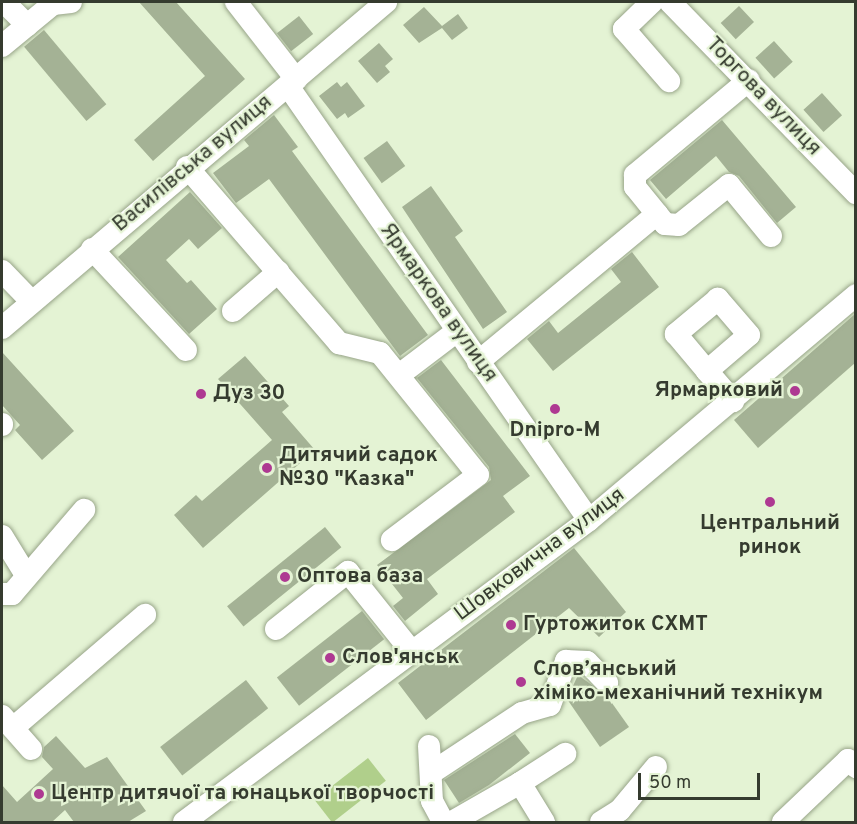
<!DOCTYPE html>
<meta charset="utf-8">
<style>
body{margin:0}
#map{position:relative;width:857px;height:824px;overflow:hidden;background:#e4f3d4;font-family:Overpass,sans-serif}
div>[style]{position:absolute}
.green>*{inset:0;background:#b0cf8b;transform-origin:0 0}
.building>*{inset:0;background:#a4b295;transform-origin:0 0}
.roads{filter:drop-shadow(0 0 2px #97a488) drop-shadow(0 0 2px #97a488)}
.minor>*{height:22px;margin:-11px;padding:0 11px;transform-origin:11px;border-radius:11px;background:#fff}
.dots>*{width:16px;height:16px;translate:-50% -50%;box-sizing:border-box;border:3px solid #e4f3d4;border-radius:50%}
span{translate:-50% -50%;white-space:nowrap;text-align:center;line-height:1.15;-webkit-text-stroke:4.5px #e4f3d4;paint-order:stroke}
.street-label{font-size:21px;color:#353b2f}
.poi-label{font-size:21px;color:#353b2f;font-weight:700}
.right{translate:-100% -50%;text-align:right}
.left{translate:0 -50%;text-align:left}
.frame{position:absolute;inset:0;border:3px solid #353b2f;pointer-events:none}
.scale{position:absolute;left:638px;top:773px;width:122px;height:27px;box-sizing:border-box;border:3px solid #353b2f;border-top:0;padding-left:8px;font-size:18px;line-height:21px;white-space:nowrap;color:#353b2f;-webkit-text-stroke:4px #e4f3d4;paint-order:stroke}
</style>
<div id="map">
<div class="green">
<div style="left:368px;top:758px;width:29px;height:68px;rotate:52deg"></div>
</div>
<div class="building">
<div style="clip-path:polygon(139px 2px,176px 2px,245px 79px,153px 161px,134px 140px,205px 76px)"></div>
<div style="left:739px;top:6px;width:22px;height:25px;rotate:47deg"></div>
<div style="clip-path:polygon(424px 7px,442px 26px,458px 14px,468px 28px,452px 40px,442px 28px,419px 43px,403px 25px)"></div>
<div style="left:299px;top:16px;width:23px;height:28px;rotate:52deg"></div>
<div style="left:44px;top:30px;width:97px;height:26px;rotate:50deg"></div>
<div style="left:774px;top:41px;width:28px;height:25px;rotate:48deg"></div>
<div style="clip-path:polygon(379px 43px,393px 59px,385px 66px,390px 72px,377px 83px,358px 61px)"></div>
<div style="clip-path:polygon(337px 82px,341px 87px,347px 82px,365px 106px,348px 118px,345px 113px,337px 119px,319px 96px)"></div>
<div style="left:822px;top:93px;width:30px;height:25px;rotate:48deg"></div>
<div style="clip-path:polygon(274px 115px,298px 147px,292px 151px,428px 335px,400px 356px,269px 179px,236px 203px,213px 173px,249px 146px,244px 140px)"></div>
<div style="clip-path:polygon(722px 120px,796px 207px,777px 223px,739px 176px,729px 172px,716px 156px,666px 199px,650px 180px)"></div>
<div style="left:387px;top:141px;width:31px;height:29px;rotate:54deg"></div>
<div style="clip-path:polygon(431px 186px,463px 231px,455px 237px,507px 312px,483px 329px,402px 207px)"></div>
<div style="clip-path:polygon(190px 192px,222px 228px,198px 249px,189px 239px,166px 260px,187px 283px,191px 280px,217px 309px,189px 334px,118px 257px)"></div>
<div style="clip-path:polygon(632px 252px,659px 287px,553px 371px,527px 339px,549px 321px,558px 333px,621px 282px,611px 269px)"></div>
<div style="clip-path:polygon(855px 314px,855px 363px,758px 448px,734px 420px)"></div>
<div style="clip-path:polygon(2px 352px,74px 431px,42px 460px,15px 430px,20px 425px,2px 405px)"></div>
<div style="clip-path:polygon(245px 356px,289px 406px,282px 412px,315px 450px,203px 548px,174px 515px,196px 495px,202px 501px,272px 440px,218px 379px)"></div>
<div style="clip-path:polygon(441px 360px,530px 476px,503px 496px,515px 512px,427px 579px,438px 594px,405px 621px,393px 606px,403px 598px,377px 565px,491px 480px,489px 467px,417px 378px)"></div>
<div style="left:325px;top:527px;width:26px;height:126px;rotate:51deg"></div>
<div style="clip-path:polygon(574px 548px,626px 612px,599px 637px,569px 608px,426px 720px,398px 683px)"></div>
<div style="left:362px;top:611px;width:36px;height:108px;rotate:52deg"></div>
<div style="clip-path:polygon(578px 675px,607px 696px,629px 727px,600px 747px,567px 699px)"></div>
<div style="left:246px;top:680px;width:36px;height:109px;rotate:52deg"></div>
<div style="clip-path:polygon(515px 734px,530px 753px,489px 785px,459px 803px,444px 780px)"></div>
<div style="clip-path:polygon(56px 736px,85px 768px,107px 757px,146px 811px,128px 822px,74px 822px,65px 810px,52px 822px,2px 822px,2px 785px,17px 802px,53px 769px,42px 757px,44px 747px)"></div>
</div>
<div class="roads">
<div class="minor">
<div style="left:4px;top:2px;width:33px;rotate:45deg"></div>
<div style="left:236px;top:2px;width:98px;rotate:52.1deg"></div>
<div style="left:652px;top:2px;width:39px;rotate:136deg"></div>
<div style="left:624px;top:29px;width:69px;rotate:49.1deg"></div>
<div style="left:670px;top:2px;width:267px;rotate:45.8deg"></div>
<div style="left:2px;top:46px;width:66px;rotate:-39.5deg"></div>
<div style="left:53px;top:4px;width:18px;rotate:-6deg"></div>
<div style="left:288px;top:86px;width:528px;rotate:55.26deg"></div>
<div style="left:187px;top:167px;width:233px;rotate:49.2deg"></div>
<div style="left:339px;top:343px;width:42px;rotate:13.7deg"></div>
<div style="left:380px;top:353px;width:156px;rotate:51.2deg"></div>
<div style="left:478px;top:475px;width:108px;rotate:142.9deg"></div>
<div style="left:657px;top:214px;width:13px;rotate:51deg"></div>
<div style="left:665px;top:224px;width:14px;rotate:4deg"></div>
<div style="left:679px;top:225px;width:64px;rotate:-38.7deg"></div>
<div style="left:729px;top:185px;width:66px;rotate:50.5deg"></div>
<div style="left:92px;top:249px;width:138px;rotate:47.1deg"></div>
<div style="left:2px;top:271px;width:43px;rotate:45.9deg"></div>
<div style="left:233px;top:311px;width:60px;rotate:-40.9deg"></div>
<div style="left:2px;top:328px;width:504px;rotate:-40.33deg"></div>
<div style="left:478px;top:362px;width:232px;rotate:-39.6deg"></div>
<div style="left:657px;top:214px;width:35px;rotate:-129deg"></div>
<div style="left:635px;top:187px;width:12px;rotate:-90deg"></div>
<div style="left:635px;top:175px;width:148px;rotate:-39.8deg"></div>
<div style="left:707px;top:371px;width:55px;rotate:-40.6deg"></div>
<div style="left:749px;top:335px;width:48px;rotate:-130.7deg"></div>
<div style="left:718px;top:299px;width:55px;rotate:140.2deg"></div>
<div style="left:676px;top:334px;width:48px;rotate:50deg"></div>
<div style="left:707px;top:371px;width:40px;rotate:49deg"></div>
<div style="left:399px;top:375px;width:73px;rotate:-37.2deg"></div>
<div style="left:2px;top:425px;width:1px;rotate:-90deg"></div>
<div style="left:2px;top:536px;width:46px;rotate:58.4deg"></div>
<div style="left:2px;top:594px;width:10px"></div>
<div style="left:12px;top:594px;width:111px;rotate:-49.4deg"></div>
<div style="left:276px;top:629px;width:92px;rotate:-38.4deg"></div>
<div style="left:348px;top:572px;width:102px;rotate:51.3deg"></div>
<div style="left:2px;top:716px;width:44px;rotate:48.7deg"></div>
<div style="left:13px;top:728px;width:174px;rotate:-40.6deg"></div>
<div style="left:429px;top:746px;width:55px;rotate:86.9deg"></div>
<div style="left:432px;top:801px;width:24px;rotate:62deg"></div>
<div style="left:431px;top:773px;width:109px;rotate:-33.4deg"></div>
<div style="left:522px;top:713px;width:29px;rotate:-16deg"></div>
<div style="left:550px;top:705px;width:47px;rotate:-70deg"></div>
<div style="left:566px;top:661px;width:21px;rotate:3deg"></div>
<div style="left:587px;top:662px;width:29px;rotate:46deg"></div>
<div style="left:520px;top:783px;width:54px;rotate:-32.8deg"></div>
<div style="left:184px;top:822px;width:505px;rotate:-36.71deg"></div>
<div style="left:589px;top:520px;width:349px;rotate:-40.1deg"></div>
<div style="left:452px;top:822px;width:78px;rotate:-29.8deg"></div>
<div style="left:520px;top:783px;width:46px;rotate:58.4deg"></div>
<div style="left:601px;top:822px;width:22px;rotate:-32deg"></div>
<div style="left:620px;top:810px;width:56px;rotate:-50.1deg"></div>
<div style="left:783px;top:822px;width:90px;rotate:-43.6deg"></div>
<div style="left:848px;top:760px;width:11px;rotate:41deg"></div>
</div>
</div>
<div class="dots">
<div style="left:795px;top:391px;background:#ae3992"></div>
<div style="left:201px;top:394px;background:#ae3992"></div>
<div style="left:555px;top:409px;background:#ae3992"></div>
<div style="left:267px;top:468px;background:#ae3992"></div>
<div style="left:770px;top:502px;background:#ae3992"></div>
<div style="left:285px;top:577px;background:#ae3992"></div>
<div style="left:511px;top:625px;background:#ae3992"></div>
<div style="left:330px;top:658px;background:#ae3992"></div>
<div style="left:521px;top:682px;background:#ae3992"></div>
<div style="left:39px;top:794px;background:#ae3992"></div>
</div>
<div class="street-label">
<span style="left:763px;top:97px;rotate:46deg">Торгова вулиця</span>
<span style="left:193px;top:164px;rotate:-40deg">Василівська вулиця</span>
<span style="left:438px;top:303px;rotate:55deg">Ярмаркова вулиця</span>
<span style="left:540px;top:555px;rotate:-37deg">Шовковична вулиця</span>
</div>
<div class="poi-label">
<span class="right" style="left:783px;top:391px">Ярмарковий</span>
<span class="left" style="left:213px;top:394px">Дуз 30</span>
<span style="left:555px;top:431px">Dnipro-M</span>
<span class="left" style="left:279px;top:468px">Дитячий садок<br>№30 "Казка"</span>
<span style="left:770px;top:536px">Центральний<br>ринок</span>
<span class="left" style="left:297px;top:577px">Оптова база</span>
<span class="left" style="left:523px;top:625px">Гуртожиток СХМТ</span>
<span class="left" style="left:342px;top:658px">Слов'янськ</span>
<span class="left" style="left:533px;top:682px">Слов’янський<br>хіміко-механічний технікум</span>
<span class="left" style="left:51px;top:794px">Центр дитячої та юнацької творчості</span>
</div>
<div class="frame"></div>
<div class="scale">50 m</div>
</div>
